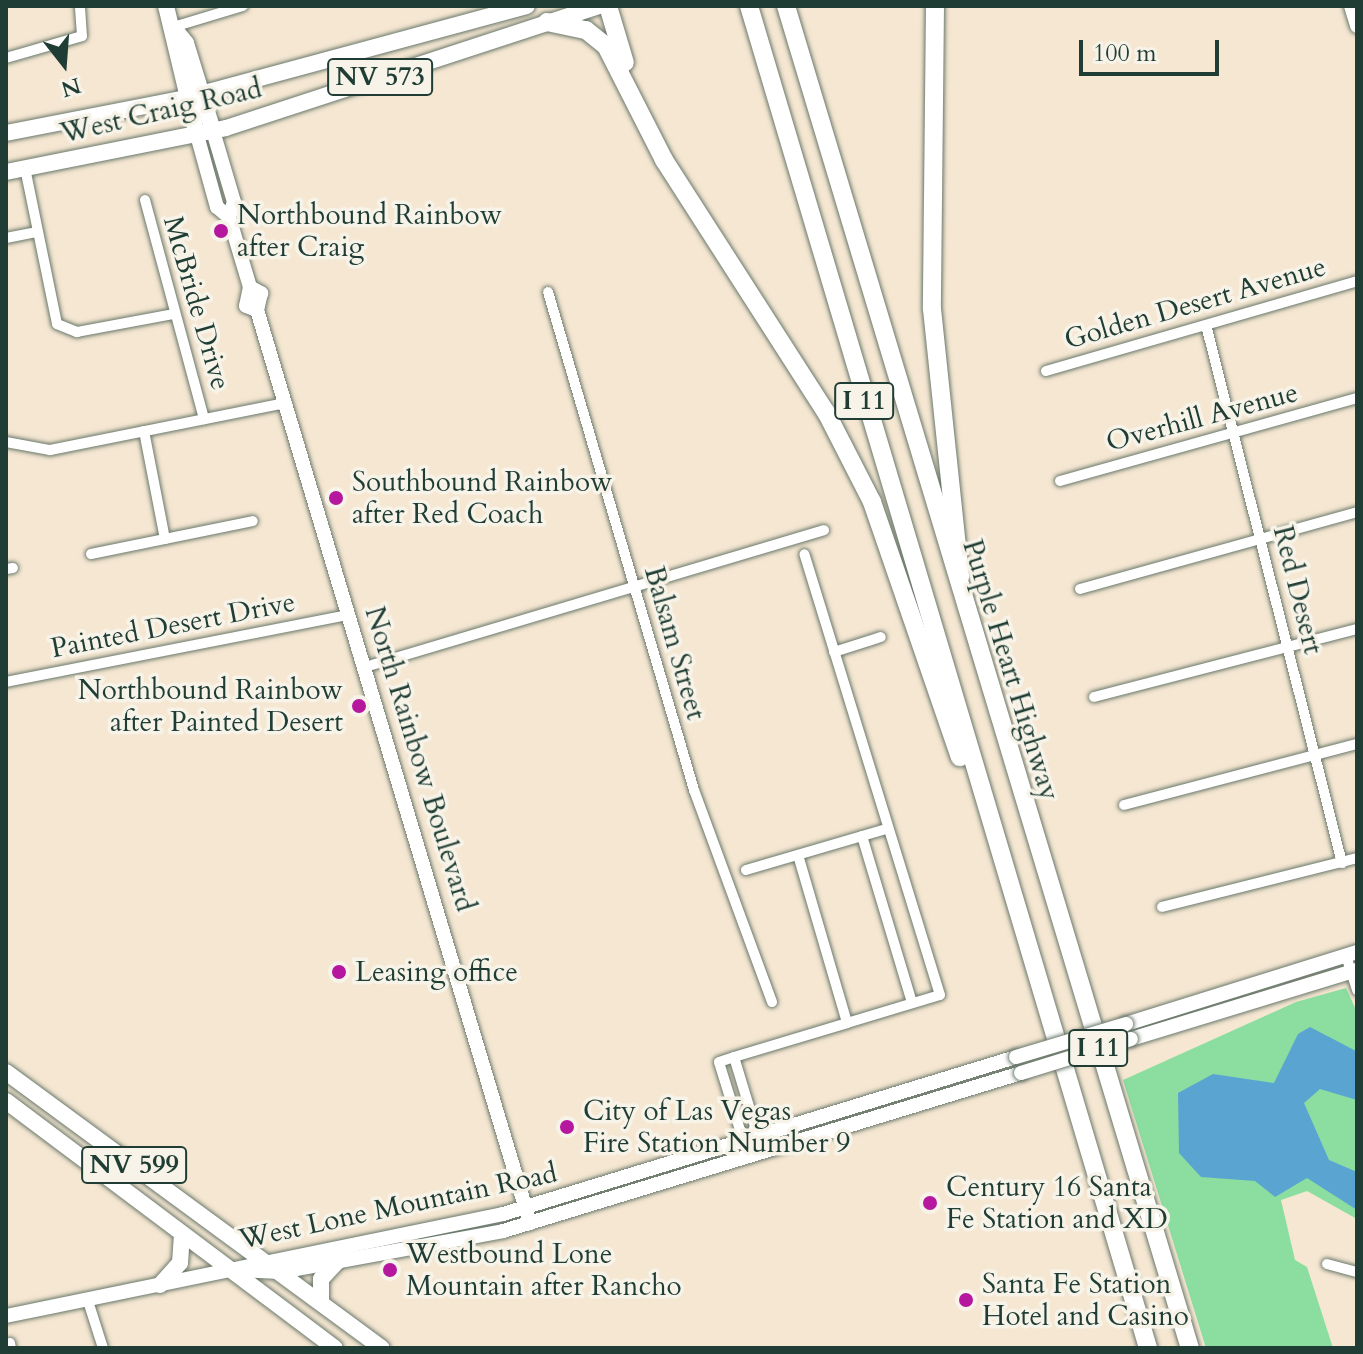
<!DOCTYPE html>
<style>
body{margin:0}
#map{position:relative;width:1363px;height:1354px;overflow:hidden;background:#f5e7d2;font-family:Cardo,serif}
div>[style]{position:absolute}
.green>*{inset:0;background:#8bdea0}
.water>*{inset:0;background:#5aa4d1}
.roads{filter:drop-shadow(0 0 2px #6a786b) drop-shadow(0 0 2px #6a786b)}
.street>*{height:10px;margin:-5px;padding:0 5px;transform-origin:5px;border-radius:5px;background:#fff}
.secondary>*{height:14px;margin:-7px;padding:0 7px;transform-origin:7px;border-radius:7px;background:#fff}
.primary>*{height:16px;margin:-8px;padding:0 8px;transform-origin:8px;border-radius:8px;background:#fff}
.highway>*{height:18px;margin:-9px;padding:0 9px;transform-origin:9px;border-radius:9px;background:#fff}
.bridges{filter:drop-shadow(0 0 2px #6a786b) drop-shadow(0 0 2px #6a786b)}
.secondary-bridge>*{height:14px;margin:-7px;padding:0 7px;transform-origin:7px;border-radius:7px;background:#fff}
.dots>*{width:22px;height:22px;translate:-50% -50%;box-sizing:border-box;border:4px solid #f7f3e8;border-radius:50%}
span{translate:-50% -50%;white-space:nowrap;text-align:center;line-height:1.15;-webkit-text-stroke:7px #f7f3e8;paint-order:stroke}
.shield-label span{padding:2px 6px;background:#f7f3e8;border:2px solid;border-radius:6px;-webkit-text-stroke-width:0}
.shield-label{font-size:26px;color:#1f3d34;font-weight:700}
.street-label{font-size:28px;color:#1f3d34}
.poi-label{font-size:28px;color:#1f3d34}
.left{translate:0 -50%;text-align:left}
.right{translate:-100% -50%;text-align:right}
.frame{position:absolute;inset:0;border:8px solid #1f3d34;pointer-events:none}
.north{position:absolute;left:24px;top:24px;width:80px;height:80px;-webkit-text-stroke:6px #f7f3e8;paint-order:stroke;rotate:163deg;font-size:22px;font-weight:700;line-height:32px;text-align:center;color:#1f3d34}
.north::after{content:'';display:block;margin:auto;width:28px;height:36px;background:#1f3d34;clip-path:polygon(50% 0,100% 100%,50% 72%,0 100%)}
.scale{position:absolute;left:1079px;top:40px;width:140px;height:36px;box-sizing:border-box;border:4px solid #1f3d34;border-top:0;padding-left:10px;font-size:24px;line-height:28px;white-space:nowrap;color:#1f3d34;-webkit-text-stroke:6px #f7f3e8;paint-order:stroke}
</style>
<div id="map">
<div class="green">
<div style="clip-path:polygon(1346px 988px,1357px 1012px,1357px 1219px,1307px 1191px,1281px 1200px,1295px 1260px,1307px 1267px,1333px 1348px,1206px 1348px,1123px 1080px,1296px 1002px)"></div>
</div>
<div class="water">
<div style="clip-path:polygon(1310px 1027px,1356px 1051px,1357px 1100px,1320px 1089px,1304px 1103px,1329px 1160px,1357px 1172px,1357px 1210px,1307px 1178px,1275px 1197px,1255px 1181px,1201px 1177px,1179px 1153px,1178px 1093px,1213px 1074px,1274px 1083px,1298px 1034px)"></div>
</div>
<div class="roads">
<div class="street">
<div style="left:173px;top:27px;width:73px;rotate:-16.7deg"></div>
<div style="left:6px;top:58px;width:79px;rotate:-16.1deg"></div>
<div style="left:82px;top:36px;width:30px;rotate:-94deg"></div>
<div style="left:25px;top:168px;width:159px;rotate:78.4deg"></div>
<div style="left:57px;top:324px;width:22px;rotate:22deg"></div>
<div style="left:77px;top:332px;width:98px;rotate:-10.6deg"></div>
<div style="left:145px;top:200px;width:227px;rotate:74.9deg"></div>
<div style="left:6px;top:238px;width:32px;rotate:-11deg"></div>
<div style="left:548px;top:292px;width:519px;rotate:73.66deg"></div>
<div style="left:694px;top:790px;width:226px;rotate:69.8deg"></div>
<div style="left:1207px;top:329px;width:551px;rotate:75.81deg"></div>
<div style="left:1046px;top:371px;width:324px;rotate:-16.1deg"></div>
<div style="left:144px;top:431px;width:110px;rotate:79deg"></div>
<div style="left:6px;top:442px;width:45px;rotate:10.3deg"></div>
<div style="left:50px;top:450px;width:240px;rotate:-11.3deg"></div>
<div style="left:1060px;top:481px;width:308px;rotate:-15.6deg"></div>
<div style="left:91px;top:554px;width:165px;rotate:-11.5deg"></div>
<div style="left:6px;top:569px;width:7px;rotate:-8deg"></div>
<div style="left:1080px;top:589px;width:288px;rotate:-15.5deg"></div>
<div style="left:834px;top:652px;width:49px;rotate:-17.7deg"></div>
<div style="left:365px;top:667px;width:479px;rotate:-16.6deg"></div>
<div style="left:6px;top:682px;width:349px;rotate:-11.1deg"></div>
<div style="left:1094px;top:697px;width:272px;rotate:-14.5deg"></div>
<div style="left:1124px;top:805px;width:241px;rotate:-14.7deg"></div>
<div style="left:862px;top:836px;width:174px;rotate:73.3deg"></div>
<div style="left:798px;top:855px;width:175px;rotate:73.7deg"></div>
<div style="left:746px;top:870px;width:146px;rotate:-16.3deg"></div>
<div style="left:1162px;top:907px;width:201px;rotate:-14.1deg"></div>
<div style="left:1346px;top:956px;width:36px;rotate:72deg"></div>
<div style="left:734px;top:1057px;width:72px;rotate:73.1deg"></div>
<div style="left:755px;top:1126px;width:15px;rotate:110deg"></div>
<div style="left:750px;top:1140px;width:14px;rotate:-135deg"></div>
<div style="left:740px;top:1130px;width:71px;rotate:-107.2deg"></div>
<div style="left:719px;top:1062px;width:16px;rotate:-18deg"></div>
<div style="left:734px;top:1057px;width:118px;rotate:-16.7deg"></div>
<div style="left:847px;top:1023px;width:97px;rotate:-16.8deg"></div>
<div style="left:940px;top:995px;width:461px;rotate:-107.1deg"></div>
<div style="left:1327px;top:1264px;width:31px;rotate:15deg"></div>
<div style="left:88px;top:1301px;width:49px;rotate:72.3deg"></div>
<div style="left:10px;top:1343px;width:5px;rotate:79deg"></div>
</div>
<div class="secondary">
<div style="left:1351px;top:6px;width:21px;rotate:73deg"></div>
<div style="left:213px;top:131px;width:74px;rotate:73.5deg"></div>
<div style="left:234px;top:202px;width:16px;rotate:108deg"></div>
<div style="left:197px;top:135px;width:75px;rotate:74.5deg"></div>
<div style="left:217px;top:207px;width:16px;rotate:40deg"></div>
<div style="left:229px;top:217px;width:73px;rotate:73.3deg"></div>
<div style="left:250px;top:287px;width:19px;rotate:102deg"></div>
<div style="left:246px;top:306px;width:12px;rotate:20deg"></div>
<div style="left:257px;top:310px;width:953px;rotate:73.35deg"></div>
<div style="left:250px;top:287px;width:13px;rotate:29deg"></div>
<div style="left:261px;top:293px;width:17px;rotate:103deg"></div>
<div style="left:1126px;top:1024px;width:242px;rotate:-17.3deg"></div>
<div style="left:1131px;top:1039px;width:236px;rotate:-17deg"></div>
<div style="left:238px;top:1270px;width:42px;rotate:2.7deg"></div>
<div style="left:280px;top:1272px;width:227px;rotate:-10.4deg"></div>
<div style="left:503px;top:1231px;width:542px;rotate:-16.96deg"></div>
<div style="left:6px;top:1316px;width:507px;rotate:-11.6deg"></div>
<div style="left:503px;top:1214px;width:536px;rotate:-17.02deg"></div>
</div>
<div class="primary">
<div style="left:166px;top:6px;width:133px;rotate:76.5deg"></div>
<div style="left:173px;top:27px;width:21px;rotate:51deg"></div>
<div style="left:186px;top:43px;width:92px;rotate:72.9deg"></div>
<div style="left:6px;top:133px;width:183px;rotate:-11deg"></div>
<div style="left:186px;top:98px;width:353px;rotate:-15.1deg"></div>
<div style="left:6px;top:172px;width:224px;rotate:-11.3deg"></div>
<div style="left:226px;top:128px;width:392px;rotate:-18.1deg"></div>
<div style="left:6px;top:1072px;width:466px;rotate:36.3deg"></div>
<div style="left:6px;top:1101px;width:411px;rotate:36.9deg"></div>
<div style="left:160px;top:1285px;width:30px;rotate:-48deg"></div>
<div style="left:180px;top:1263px;width:28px;rotate:-86deg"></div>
<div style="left:321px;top:1302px;width:23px;rotate:-90deg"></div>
<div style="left:321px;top:1279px;width:25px;rotate:-47deg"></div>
</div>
<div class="highway">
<div style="left:608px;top:6px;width:59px;rotate:73.4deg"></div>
<div style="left:749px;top:6px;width:1400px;rotate:73.44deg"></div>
<div style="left:786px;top:6px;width:1401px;rotate:73.25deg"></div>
<div style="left:935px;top:6px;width:303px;rotate:90.6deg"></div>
<div style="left:932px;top:309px;width:269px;rotate:84deg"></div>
<div style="left:547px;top:22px;width:40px;rotate:12deg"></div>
<div style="left:586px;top:30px;width:26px;rotate:39deg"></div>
<div style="left:606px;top:46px;width:128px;rotate:63deg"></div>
<div style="left:664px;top:160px;width:300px;rotate:57.3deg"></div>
<div style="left:826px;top:412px;width:101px;rotate:62.9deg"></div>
<div style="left:872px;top:502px;width:270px;rotate:71deg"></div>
</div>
</div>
<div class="bridges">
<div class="secondary-bridge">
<div style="left:1016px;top:1057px;width:115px;rotate:-16.7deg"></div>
<div style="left:1021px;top:1073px;width:115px;rotate:-17.2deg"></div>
</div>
</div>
<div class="dots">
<div style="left:221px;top:231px;background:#b5179e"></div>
<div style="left:336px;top:498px;background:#b5179e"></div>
<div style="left:359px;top:706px;background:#b5179e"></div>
<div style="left:339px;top:972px;background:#b5179e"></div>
<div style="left:567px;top:1127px;background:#b5179e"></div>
<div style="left:930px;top:1203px;background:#b5179e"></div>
<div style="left:390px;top:1270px;background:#b5179e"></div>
<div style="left:966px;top:1300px;background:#b5179e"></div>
</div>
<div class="shield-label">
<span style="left:380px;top:77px">NV 573</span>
<span style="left:864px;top:401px">I 11</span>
<span style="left:1098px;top:1048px">I 11</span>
<span style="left:134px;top:1165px">NV 599</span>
</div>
<div class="street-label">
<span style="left:161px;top:111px;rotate:-13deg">West Craig Road</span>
<span style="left:197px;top:303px;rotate:74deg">McBride Drive</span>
<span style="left:1195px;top:303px;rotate:-16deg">Golden Desert Avenue</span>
<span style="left:1202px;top:417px;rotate:-15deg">Overhill Avenue</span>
<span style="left:1298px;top:590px;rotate:76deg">Red Desert</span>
<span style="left:173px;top:625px;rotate:-11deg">Painted Desert Drive</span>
<span style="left:675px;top:643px;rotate:74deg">Balsam Street</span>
<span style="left:1011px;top:670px;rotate:73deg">Purple Heart Highway</span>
<span style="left:420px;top:759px;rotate:73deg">North Rainbow Boulevard</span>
<span style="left:398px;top:1206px;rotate:-12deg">West Lone Mountain Road</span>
</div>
<div class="poi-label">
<span class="left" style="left:237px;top:231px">Northbound Rainbow<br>after Craig</span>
<span class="left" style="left:352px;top:498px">Southbound Rainbow<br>after Red Coach</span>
<span class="right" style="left:343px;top:706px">Northbound Rainbow<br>after Painted Desert</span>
<span class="left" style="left:355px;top:972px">Leasing office</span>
<span class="left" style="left:583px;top:1127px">City of Las Vegas<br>Fire Station Number 9</span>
<span class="left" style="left:946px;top:1203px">Century 16 Santa<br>Fe Station and XD</span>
<span class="left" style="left:406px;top:1270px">Westbound Lone<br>Mountain after Rancho</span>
<span class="left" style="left:982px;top:1300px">Santa Fe Station<br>Hotel and Casino</span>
</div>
<div class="frame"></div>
<div class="north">N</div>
<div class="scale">100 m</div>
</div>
